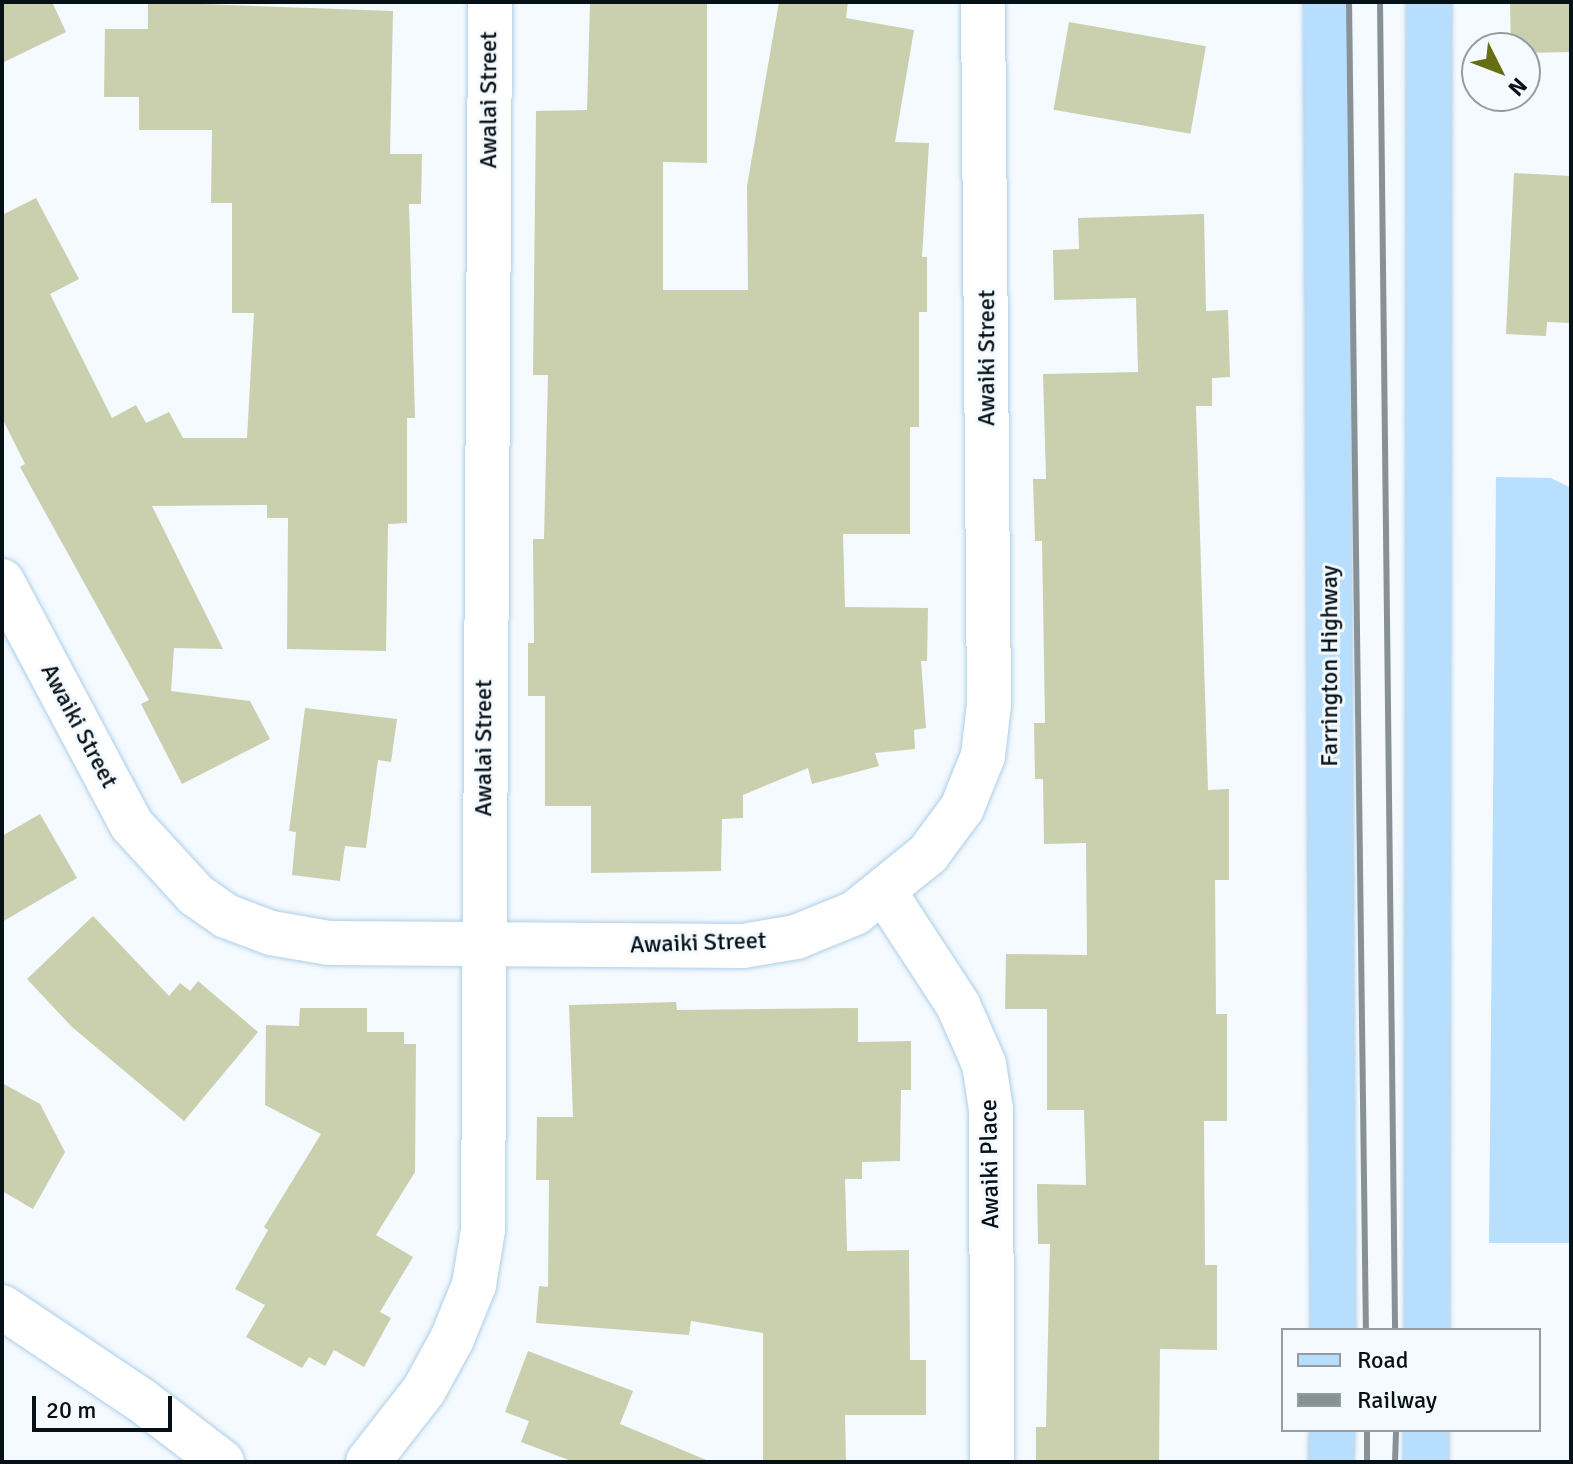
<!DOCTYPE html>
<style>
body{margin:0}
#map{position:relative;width:1573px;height:1464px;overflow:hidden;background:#f4faff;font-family:Signika,sans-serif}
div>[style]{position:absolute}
.green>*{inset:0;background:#b8e0fe}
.building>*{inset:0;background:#cacfad;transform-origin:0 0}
.roads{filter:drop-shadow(0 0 2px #afcee5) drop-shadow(0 0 2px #afcee5)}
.minor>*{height:44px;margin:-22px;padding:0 22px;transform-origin:22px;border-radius:22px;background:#fff}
.primary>*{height:44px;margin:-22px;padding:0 22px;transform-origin:22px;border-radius:22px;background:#b7dffd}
.rail>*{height:6px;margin:-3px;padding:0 3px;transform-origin:3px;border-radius:3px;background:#889196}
span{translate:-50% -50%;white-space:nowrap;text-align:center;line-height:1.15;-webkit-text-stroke:6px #f4faff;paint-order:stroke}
.street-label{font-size:24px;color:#051017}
.frame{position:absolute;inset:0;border:4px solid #051017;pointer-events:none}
.legend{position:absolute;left:1281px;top:1328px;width:260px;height:104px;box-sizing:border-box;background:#f4faff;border:2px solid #949ca2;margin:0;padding:10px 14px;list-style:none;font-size:24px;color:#051017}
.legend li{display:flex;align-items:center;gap:16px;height:40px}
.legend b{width:40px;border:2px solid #949ca2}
.north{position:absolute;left:1461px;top:32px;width:80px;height:80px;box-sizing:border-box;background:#f4faff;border:2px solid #949ca2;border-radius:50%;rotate:132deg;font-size:22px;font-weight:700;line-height:32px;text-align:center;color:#051017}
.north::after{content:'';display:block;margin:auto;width:28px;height:36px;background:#676d11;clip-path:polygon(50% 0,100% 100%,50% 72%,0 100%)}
.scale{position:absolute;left:32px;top:1396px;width:140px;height:36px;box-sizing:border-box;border:4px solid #051017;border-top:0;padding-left:10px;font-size:24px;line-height:28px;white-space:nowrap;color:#051017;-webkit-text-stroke:6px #f4faff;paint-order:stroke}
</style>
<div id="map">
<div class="green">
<div style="clip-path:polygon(1496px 477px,1551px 478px,1571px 488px,1571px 1243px,1489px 1243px)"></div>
</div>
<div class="building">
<div style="clip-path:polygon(2px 2px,52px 2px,66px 32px,2px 63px)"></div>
<div style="clip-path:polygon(148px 2px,393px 11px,390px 154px,422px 154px,421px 204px,409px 204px,415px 418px,407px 418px,407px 523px,388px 524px,386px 651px,287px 649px,288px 518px,267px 518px,267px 505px,152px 506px,223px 649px,174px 648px,171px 691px,250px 701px,270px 739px,182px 784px,141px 704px,149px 700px,20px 467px,25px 464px,2px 418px,2px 215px,36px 198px,79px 279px,50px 294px,112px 418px,136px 405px,146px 423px,169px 412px,183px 438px,247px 438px,254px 313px,232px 313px,232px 203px,211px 203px,212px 130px,139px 130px,139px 97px,104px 97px,105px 29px,148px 29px)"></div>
<div style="clip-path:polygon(590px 2px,707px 2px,707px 163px,663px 162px,663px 290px,748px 290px,747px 186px,779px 2px,848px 2px,846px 18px,914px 30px,895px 142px,929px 143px,922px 257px,927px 257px,927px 312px,919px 312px,919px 427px,910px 427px,910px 534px,843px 534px,845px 607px,928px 608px,927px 661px,921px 661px,926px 728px,914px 730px,915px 749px,875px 753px,879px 766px,812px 784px,808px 768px,743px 795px,743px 818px,722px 819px,721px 871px,591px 873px,591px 806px,545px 806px,545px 696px,528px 696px,528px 643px,534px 643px,533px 539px,544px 539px,548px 375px,533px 375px,536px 111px,587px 110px)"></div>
<div style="clip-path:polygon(1510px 2px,1571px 2px,1571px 52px,1525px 53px,1525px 48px,1511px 48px)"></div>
<div style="left:1069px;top:22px;width:139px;height:89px;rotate:10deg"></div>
<div style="clip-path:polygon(1514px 173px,1571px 176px,1571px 323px,1547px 322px,1546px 336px,1506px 334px)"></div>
<div style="clip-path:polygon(1204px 214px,1206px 311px,1228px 310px,1230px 377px,1212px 378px,1212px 406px,1196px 406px,1208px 790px,1229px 789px,1229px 880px,1215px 880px,1216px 1014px,1227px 1014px,1227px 1121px,1204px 1121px,1205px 1265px,1217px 1265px,1217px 1350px,1160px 1349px,1159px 1462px,1036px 1462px,1036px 1427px,1046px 1427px,1050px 1244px,1038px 1244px,1037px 1184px,1086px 1185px,1084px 1110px,1047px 1110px,1047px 1009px,1005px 1009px,1006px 954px,1087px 955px,1086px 843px,1044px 844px,1043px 779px,1035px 779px,1034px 723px,1045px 723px,1042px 541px,1035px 541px,1033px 479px,1046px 479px,1043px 374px,1138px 372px,1136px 298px,1054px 300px,1053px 250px,1079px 249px,1078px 218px)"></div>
<div style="clip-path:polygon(305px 708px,397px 719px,391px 762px,378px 760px,366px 848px,345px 846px,340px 881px,292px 875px,296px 832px,289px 831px)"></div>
<div style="clip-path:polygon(40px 814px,77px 878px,2px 922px,2px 836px)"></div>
<div style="clip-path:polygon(93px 916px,169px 996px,180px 983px,190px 991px,198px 981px,258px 1032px,184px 1121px,72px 1027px,27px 979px)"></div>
<div style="clip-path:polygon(676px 1002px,677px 1010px,858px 1008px,858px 1042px,911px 1041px,911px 1090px,901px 1090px,900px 1161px,862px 1162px,862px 1179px,845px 1179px,847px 1251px,909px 1250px,910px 1360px,926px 1360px,926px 1415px,845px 1415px,846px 1462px,763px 1462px,763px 1333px,691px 1321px,689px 1335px,536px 1323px,539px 1286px,548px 1287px,549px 1180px,536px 1180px,537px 1117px,573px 1117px,569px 1005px)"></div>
<div style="clip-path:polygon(300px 1008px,367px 1008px,367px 1032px,404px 1032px,404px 1044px,416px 1044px,415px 1172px,376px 1235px,413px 1257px,380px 1312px,391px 1318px,364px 1367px,334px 1350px,325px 1366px,309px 1357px,302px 1368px,246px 1337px,265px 1305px,235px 1289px,268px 1230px,264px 1227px,321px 1134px,265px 1105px,266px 1025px,299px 1026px)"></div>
<div style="clip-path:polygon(2px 1083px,40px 1104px,65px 1152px,33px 1209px,2px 1191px)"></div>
<div style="clip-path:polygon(528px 1351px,633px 1391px,620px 1424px,711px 1462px,574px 1462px,521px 1442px,529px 1421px,505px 1412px)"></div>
</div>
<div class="roads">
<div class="minor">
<div style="left:2px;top:581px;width:276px;rotate:62deg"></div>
<div style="left:132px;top:825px;width:95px;rotate:47.6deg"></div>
<div style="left:196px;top:895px;width:37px;rotate:35deg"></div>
<div style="left:226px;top:916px;width:48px;rotate:20.7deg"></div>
<div style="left:271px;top:933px;width:59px;rotate:9.8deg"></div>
<div style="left:329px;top:943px;width:414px;rotate:0.4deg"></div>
<div style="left:743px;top:946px;width:54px;rotate:-9.6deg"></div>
<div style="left:796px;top:937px;width:64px;rotate:-22.1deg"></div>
<div style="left:855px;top:913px;width:94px;rotate:-38.9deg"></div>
<div style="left:928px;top:854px;width:57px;rotate:-53.5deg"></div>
<div style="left:962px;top:808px;width:56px;rotate:-68deg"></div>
<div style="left:983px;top:756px;width:52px;rotate:-83.4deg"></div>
<div style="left:989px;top:704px;width:702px;rotate:-90.49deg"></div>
<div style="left:885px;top:893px;width:134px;rotate:56.9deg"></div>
<div style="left:958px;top:1005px;width:64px;rotate:66.2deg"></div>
<div style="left:984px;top:1064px;width:46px;rotate:81.2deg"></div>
<div style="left:991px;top:1109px;width:353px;rotate:89.8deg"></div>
<div style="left:2px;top:1307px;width:167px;rotate:33.8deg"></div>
<div style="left:141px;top:1400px;width:102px;rotate:37.4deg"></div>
<div style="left:368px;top:1462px;width:91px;rotate:-52.1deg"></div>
<div style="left:424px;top:1390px;width:58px;rotate:-61.2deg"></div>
<div style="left:452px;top:1339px;width:58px;rotate:-67.8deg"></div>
<div style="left:474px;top:1285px;width:56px;rotate:-80.7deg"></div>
<div style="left:483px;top:1230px;width:1228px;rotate:-89.67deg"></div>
</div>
<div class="primary">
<div style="left:1326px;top:2px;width:1328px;rotate:89.7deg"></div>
<div style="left:1427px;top:1330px;width:1328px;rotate:-89.91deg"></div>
<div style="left:1331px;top:1462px;width:32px;rotate:-88deg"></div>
<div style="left:1426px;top:1462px;width:32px;rotate:-90deg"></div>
</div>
</div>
<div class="rail">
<div style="left:1349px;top:2px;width:1328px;rotate:89.27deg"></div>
<div style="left:1380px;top:2px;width:1328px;rotate:89.35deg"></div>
<div style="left:1367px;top:1430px;width:32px;rotate:90deg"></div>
<div style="left:1395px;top:1462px;width:32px;rotate:-88deg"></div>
</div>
<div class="street-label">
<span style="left:489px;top:100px;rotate:-90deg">Awalai Street</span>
<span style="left:987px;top:358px;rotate:-90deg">Awaiki Street</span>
<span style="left:1330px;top:666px;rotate:-90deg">Farrington Highway</span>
<span style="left:79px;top:726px;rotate:62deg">Awaiki Street</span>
<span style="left:484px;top:748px;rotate:-90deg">Awalai Street</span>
<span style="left:698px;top:943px;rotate:-2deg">Awaiki Street</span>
<span style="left:990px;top:1164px;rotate:-91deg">Awaiki Place</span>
</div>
<div class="frame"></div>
<ul class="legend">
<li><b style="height:10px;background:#b7dffd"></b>Road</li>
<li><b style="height:10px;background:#889196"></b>Railway</li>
</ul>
<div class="north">N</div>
<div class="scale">20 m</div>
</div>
